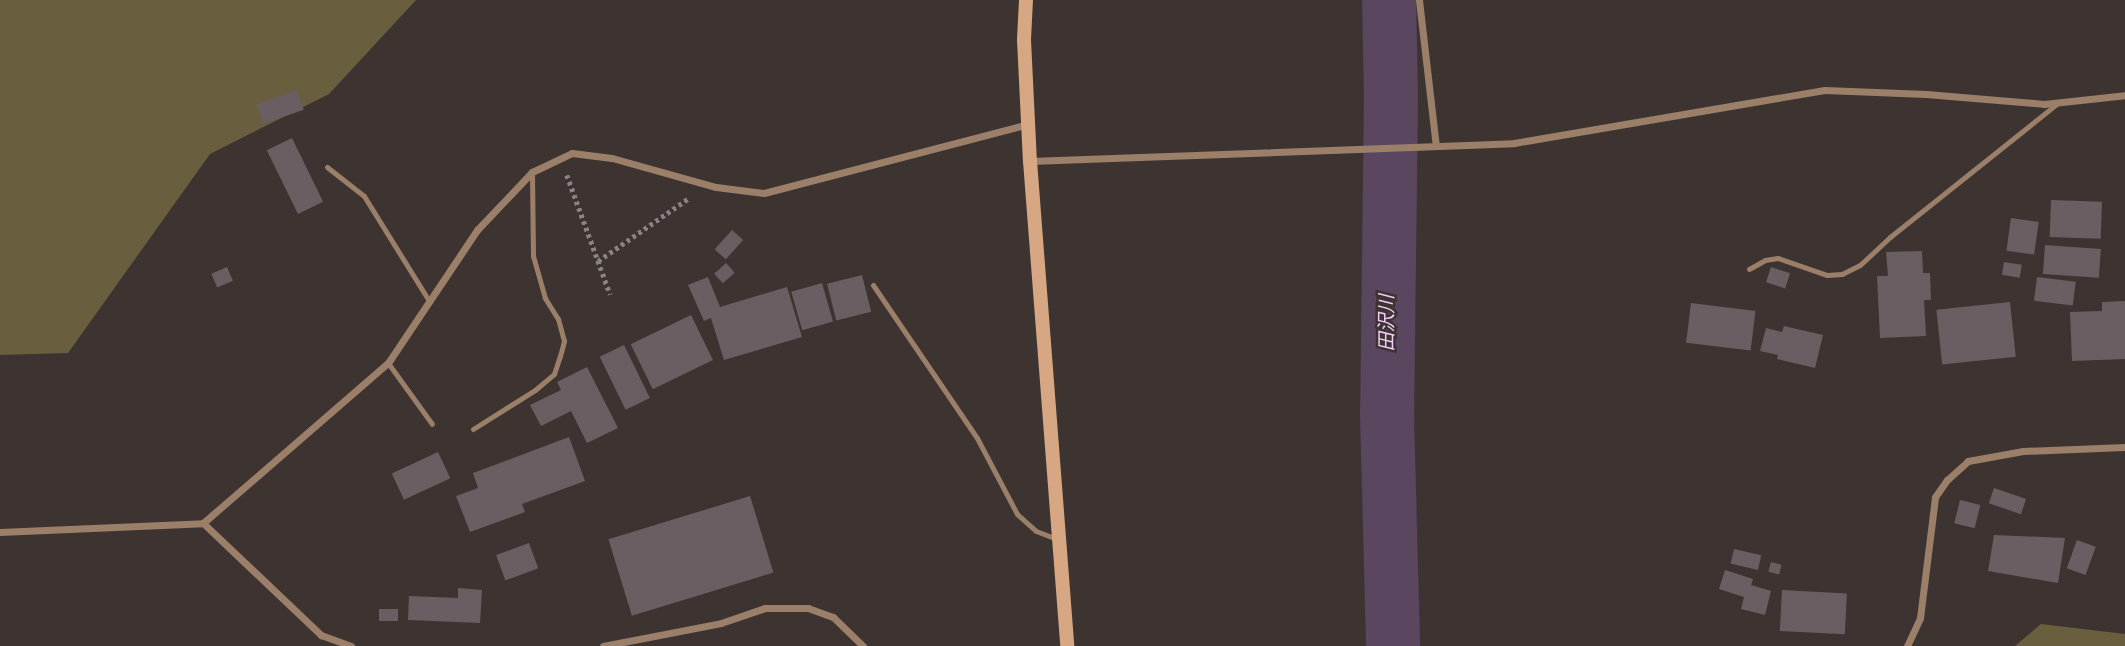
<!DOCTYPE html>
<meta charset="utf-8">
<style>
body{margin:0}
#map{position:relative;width:2125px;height:646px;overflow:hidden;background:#3d3432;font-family:"Archivo Narrow","Noto Sans JP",sans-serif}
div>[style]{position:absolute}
.forest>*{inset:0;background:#695f3e}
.river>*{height:54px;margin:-27px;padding:0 27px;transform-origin:27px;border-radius:27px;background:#5b4660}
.building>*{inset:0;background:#695f63;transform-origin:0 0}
.path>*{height:4.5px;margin-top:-2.25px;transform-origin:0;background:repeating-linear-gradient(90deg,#8a8381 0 3.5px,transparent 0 7px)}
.lane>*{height:5px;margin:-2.5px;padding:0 2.5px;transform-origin:2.5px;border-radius:2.5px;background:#9c7f68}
.street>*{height:7px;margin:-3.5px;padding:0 3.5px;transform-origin:3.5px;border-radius:3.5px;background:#9c7f68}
.secondary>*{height:14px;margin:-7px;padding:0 7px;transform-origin:7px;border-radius:7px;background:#d6a782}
span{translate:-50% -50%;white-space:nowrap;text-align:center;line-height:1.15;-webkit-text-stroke:5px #3d3432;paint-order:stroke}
.water-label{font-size:19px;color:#f4ccfe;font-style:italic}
</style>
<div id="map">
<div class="forest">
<div style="clip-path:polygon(0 0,416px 0,329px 94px,210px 154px,68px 353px,0 355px)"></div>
<div style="clip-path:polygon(2041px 624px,2125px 634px,2125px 646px,2015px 646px)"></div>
</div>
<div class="river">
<div style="left:1389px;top:0;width:96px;rotate:88.8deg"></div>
<div style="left:1391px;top:96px;width:318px;rotate:90.7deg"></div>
<div style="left:1387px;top:414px;width:232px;rotate:88.5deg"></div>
</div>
<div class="building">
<div style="left:297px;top:90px;width:21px;height:43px;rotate:71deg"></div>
<div style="left:292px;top:138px;width:71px;height:28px;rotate:64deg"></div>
<div style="left:2051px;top:200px;width:51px;height:37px;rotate:2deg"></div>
<div style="left:2011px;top:218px;width:28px;height:33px;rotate:8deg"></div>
<div style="left:732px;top:230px;width:15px;height:26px;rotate:42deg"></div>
<div style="left:2045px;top:245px;width:56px;height:29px;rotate:4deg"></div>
<div style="clip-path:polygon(1922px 251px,1923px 273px,1930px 273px,1931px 300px,1924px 300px,1926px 336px,1880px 338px,1877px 276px,1888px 276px,1886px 252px)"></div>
<div style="left:2004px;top:262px;width:18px;height:13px;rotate:9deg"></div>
<div style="left:726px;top:263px;width:13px;height:16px;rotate:48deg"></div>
<div style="left:227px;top:267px;width:15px;height:17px;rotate:67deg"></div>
<div style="left:1771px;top:267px;width:20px;height:16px;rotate:18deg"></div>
<div style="left:862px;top:275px;width:38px;height:36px;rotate:76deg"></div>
<div style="clip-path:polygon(708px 277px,720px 307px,787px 287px,802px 337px,724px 360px,711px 318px,704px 321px,688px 285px)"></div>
<div style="left:2037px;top:277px;width:39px;height:24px;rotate:7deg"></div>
<div style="left:822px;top:283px;width:40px;height:32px;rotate:74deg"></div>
<div style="clip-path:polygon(2125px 301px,2125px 359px,2072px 361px,2070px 312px,2102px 311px,2102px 302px)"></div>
<div style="left:2010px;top:302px;width:55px;height:74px;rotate:84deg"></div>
<div style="left:1691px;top:303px;width:65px;height:40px;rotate:7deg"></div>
<div style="left:691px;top:315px;width:50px;height:67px;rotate:64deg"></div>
<div style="clip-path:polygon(1784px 326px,1823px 335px,1815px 368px,1777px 359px,1778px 355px,1760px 351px,1766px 328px,1782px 332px)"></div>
<div style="left:624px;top:345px;width:59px;height:27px;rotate:64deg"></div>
<div style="clip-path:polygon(587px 367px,618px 428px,587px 443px,571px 411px,541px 426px,530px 405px,561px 390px,557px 382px)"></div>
<div style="clip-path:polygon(569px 437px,585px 481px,522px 504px,525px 512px,470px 532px,456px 496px,478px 488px,473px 473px)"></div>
<div style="left:438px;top:452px;width:29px;height:51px;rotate:65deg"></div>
<div style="left:1994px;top:488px;width:34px;height:16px;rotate:19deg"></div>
<div style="left:750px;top:496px;width:80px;height:148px;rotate:73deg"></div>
<div style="left:1960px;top:500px;width:21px;height:24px;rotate:14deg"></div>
<div style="clip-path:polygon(1994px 535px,2065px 538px,2058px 583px,1988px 571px)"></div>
<div style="left:2077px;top:540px;width:20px;height:30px;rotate:20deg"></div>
<div style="left:529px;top:543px;width:27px;height:35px;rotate:70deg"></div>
<div style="left:1734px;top:549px;width:28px;height:15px;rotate:13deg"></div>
<div style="left:1771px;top:562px;width:11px;height:10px;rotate:15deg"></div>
<div style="clip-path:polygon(1725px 570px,1753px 579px,1751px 585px,1771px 591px,1765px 615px,1741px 609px,1744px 597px,1719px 589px)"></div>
<div style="clip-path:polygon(458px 588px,482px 590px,480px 623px,408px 620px,409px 596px,458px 598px)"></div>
<div style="left:1782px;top:590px;width:65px;height:41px;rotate:3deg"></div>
<div style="left:379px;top:609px;width:19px;height:12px"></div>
</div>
<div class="path">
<div style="left:567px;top:175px;width:127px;rotate:70.1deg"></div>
<div style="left:598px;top:261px;width:111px;rotate:-34.7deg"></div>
</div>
<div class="lane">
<div style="left:327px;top:167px;width:47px;rotate:38.1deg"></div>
<div style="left:364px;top:196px;width:123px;rotate:58.2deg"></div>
<div style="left:1749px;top:269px;width:18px;rotate:-29deg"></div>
<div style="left:1765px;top:260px;width:13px;rotate:-9deg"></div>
<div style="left:1778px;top:258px;width:52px;rotate:19.1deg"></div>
<div style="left:1827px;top:275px;width:15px;rotate:-4deg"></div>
<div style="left:1842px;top:274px;width:20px;rotate:-27deg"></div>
<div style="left:1860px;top:265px;width:41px;rotate:-43deg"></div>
<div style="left:1890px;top:237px;width:215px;rotate:-38.6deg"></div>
<div style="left:873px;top:285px;width:185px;rotate:55.8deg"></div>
<div style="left:977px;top:438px;width:86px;rotate:62.2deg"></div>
<div style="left:1017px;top:514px;width:25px;rotate:42deg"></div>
<div style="left:1036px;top:531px;width:22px;rotate:21deg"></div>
<div style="left:388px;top:363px;width:75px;rotate:54.2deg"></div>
<div style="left:473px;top:429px;width:73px;rotate:-32.2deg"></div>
<div style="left:535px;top:390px;width:25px;rotate:-40deg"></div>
<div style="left:554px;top:374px;width:19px;rotate:-72deg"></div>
<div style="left:560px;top:356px;width:16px;rotate:-75deg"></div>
<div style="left:564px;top:341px;width:23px;rotate:-105deg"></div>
<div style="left:558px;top:319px;width:25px;rotate:-122deg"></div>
<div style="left:545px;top:298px;width:44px;rotate:-105.9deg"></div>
<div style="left:533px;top:256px;width:84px;rotate:-90.7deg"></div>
</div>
<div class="street">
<div style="left:1419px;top:0;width:147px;rotate:83.4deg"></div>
<div style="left:1030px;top:161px;width:484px;rotate:-2.1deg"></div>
<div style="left:1514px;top:143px;width:315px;rotate:-9.7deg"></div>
<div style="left:1825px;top:90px;width:101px;rotate:2.3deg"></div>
<div style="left:1926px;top:94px;width:118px;rotate:4.8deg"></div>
<div style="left:2044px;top:104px;width:81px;rotate:-6.3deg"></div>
<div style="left:203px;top:523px;width:163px;rotate:43.5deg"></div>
<div style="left:321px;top:635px;width:32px;rotate:20deg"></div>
<div style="left:0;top:532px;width:203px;rotate:-2.5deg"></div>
<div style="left:203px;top:523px;width:245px;rotate:-40.9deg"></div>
<div style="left:388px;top:363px;width:160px;rotate:-56.2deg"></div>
<div style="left:477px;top:230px;width:80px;rotate:-46.5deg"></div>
<div style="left:532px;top:172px;width:44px;rotate:-25.4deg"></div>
<div style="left:572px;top:153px;width:40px;rotate:7.1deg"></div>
<div style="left:612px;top:158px;width:108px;rotate:15.6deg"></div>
<div style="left:716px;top:187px;width:48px;rotate:7.1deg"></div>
<div style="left:764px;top:193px;width:273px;rotate:-14.6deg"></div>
<div style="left:603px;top:646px;width:120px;rotate:-11deg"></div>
<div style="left:721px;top:623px;width:46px;rotate:-18.8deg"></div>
<div style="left:765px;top:608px;width:43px"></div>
<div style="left:808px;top:608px;width:27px;rotate:20deg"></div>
<div style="left:833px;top:617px;width:42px;rotate:44deg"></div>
<div style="left:1907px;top:646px;width:31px;rotate:-65deg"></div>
<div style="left:1920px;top:618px;width:122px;rotate:-82.9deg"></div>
<div style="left:1935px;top:497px;width:21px;rotate:-55deg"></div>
<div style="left:1947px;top:480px;width:28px;rotate:-42deg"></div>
<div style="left:1968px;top:461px;width:56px;rotate:-10.3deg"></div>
<div style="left:2023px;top:451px;width:102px;rotate:-2.2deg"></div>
</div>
<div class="secondary">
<div style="left:1026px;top:0;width:40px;rotate:92.9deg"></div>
<div style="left:1024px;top:40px;width:121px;rotate:87.2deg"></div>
<div style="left:1030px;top:161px;width:486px;rotate:85.6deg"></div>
</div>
<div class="water-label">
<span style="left:1387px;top:323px;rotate:-90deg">田沢川</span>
</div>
</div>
